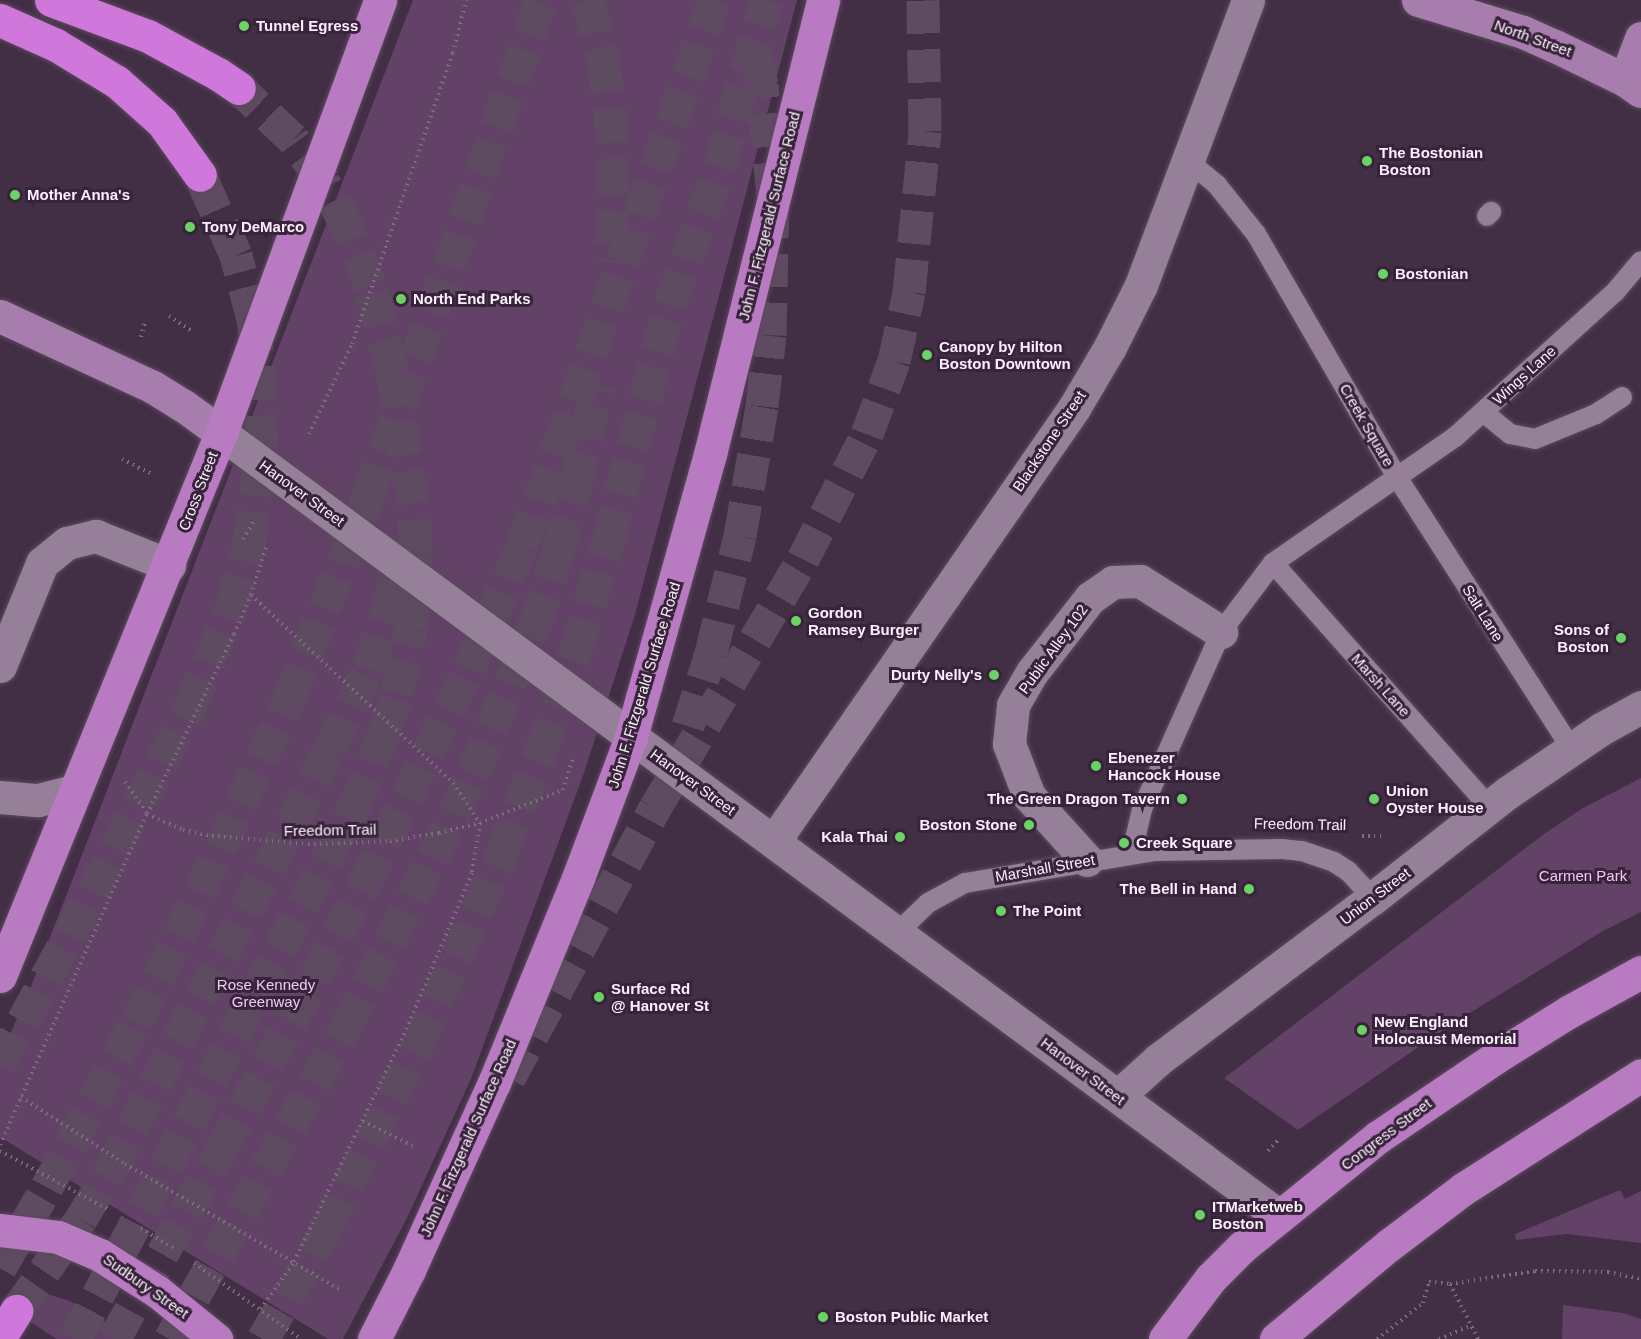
<!DOCTYPE html>
<style>
body{margin:0}
#map{position:relative;width:1641px;height:1339px;overflow:hidden;background:#422e45;font-family:Helvetica,sans-serif}
div>[style]{position:absolute}
.green>*{inset:0;background:#624266}
.highway-tunnel>*{height:33px;margin-top:-16.5px;transform-origin:0;background:repeating-linear-gradient(90deg,#5e4b61 0 33px,transparent 0 49px)}
.path>*{height:4px;margin-top:-2px;transform-origin:0;background:repeating-linear-gradient(90deg,#7f6d81 0 1.5px,transparent 0 6px)}
.roads{filter:drop-shadow(0 0 2px #5b4a5d) drop-shadow(0 0 2px #5b4a5d)}
.lane>*{height:20px;margin:-10px;padding:0 10px;transform-origin:10px;border-radius:10px;background:#967f99}
.street>*{height:33px;margin:-16.5px;padding:0 16.5px;transform-origin:16.5px;border-radius:16.5px;background:#967f99}
.secondary>*{height:33px;margin:-16.5px;padding:0 16.5px;transform-origin:16.5px;border-radius:16.5px;background:#a77dad}
.primary>*{height:33px;margin:-16.5px;padding:0 16.5px;transform-origin:16.5px;border-radius:16.5px;background:#b87ac1}
.highway>*{height:33px;margin:-16.5px;padding:0 16.5px;transform-origin:16.5px;border-radius:16.5px;background:#cf77db}
.path-bridge>*{height:4px;margin-top:-2px;transform-origin:0;background:repeating-linear-gradient(90deg,#7f6d81 0 1.5px,transparent 0 6px)}
.dots>*{width:16px;height:16px;translate:-50% -50%;box-sizing:border-box;border:3px solid #38243a;border-radius:50%}
span{translate:-50% -50%;white-space:nowrap;text-align:center;line-height:1.15;-webkit-text-stroke:6px #38243a;paint-order:stroke}
.poi-label{font-size:15px;color:#fceffd;font-weight:700}
.left{translate:0 -50%;text-align:left}
.right{translate:-100% -50%;text-align:right}
.street-label{font-size:15px;color:#fceffd}
.park-label{font-size:15px;color:#f2c9f7}
</style>
<div id="map">
<div class="green">
<div style="clip-path:polygon(413px 0,797px 0,634px 618px,584px 773px,471px 1079px,407px 1218px,343px 1339px,328px 1339px,0 1137px,0 1057px,30px 989px)"></div>
<div style="clip-path:polygon(1641px 778px,1641px 912px,1603px 931px,1452px 1024px,1298px 1130px,1224px 1078px,1544px 834px,1583px 808px)"></div>
<div style="clip-path:polygon(1620px 1190px,1625px 1199px,1641px 1191px,1641px 1243px,1567px 1234px,1516px 1240px,1515px 1234px)"></div>
<div style="clip-path:polygon(40px 1292px,67px 1300px,91px 1312px,129px 1339px,56px 1339px,2px 1302px)"></div>
<div style="clip-path:polygon(1563px 1305px,1623px 1313px,1641px 1319px,1641px 1339px,1562px 1339px)"></div>
</div>
<div class="highway-tunnel">
<div style="left:588px;top:0;width:61px;rotate:75.7deg"></div>
<div style="left:603px;top:59px;width:50px;rotate:82deg"></div>
<div style="left:610px;top:109px;width:52px;rotate:86.7deg"></div>
<div style="left:613px;top:161px;width:101px;rotate:91.1deg"></div>
<div style="left:688px;top:726px;width:77px;rotate:-72.5deg"></div>
<div style="left:711px;top:653px;width:121px;rotate:-76.1deg"></div>
<div style="left:740px;top:536px;width:132px;rotate:-80.4deg"></div>
<div style="left:762px;top:406px;width:71px;rotate:-83.6deg"></div>
<div style="left:770px;top:335px;width:140px;rotate:-88.8deg"></div>
<div style="left:773px;top:195px;width:111px;rotate:-95.7deg"></div>
<div style="left:762px;top:85px;width:36px;rotate:-101deg"></div>
<div style="left:0;top:1064px;width:404px;rotate:-61.9deg"></div>
<div style="left:190px;top:708px;width:108px;rotate:-67.7deg"></div>
<div style="left:231px;top:608px;width:66px;rotate:-74.3deg"></div>
<div style="left:249px;top:544px;width:97px;rotate:-82.3deg"></div>
<div style="left:262px;top:448px;width:97px;rotate:-93deg"></div>
<div style="left:257px;top:351px;width:32px;rotate:-97deg"></div>
<div style="left:253px;top:319px;width:66px;rotate:-104.9deg"></div>
<div style="left:236px;top:255px;width:88px;rotate:-114.2deg"></div>
<div style="left:509px;top:1078px;width:307px;rotate:-61.6deg"></div>
<div style="left:655px;top:808px;width:290px;rotate:-59.3deg"></div>
<div style="left:803px;top:559px;width:140px;rotate:-62.9deg"></div>
<div style="left:867px;top:434px;width:78px;rotate:-69.7deg"></div>
<div style="left:894px;top:361px;width:71px;rotate:-77.7deg"></div>
<div style="left:909px;top:292px;width:162px;rotate:-84.3deg"></div>
<div style="left:925px;top:131px;width:131px;rotate:-90.9deg"></div>
<div style="left:0;top:1268px;width:94px;rotate:-59.9deg"></div>
<div style="left:47px;top:1187px;width:187px;rotate:-61.7deg"></div>
<div style="left:136px;top:1022px;width:96px;rotate:-63.4deg"></div>
<div style="left:179px;top:936px;width:261px;rotate:-65.1deg"></div>
<div style="left:289px;top:699px;width:217px;rotate:-68.6deg"></div>
<div style="left:368px;top:497px;width:526px;rotate:-70.81deg"></div>
<div style="left:16px;top:1311px;width:113px;rotate:-54.8deg"></div>
<div style="left:81px;top:1219px;width:56px;rotate:-58.9deg"></div>
<div style="left:110px;top:1171px;width:476px;rotate:-62.5deg"></div>
<div style="left:330px;top:749px;width:89px;rotate:-64.9deg"></div>
<div style="left:368px;top:668px;width:62px;rotate:-71.3deg"></div>
<div style="left:388px;top:609px;width:56px;rotate:-77.7deg"></div>
<div style="left:75px;top:1339px;width:601px;rotate:-62.33deg"></div>
<div style="left:354px;top:807px;width:83px;rotate:-68.1deg"></div>
<div style="left:385px;top:730px;width:39px;rotate:-72deg"></div>
<div style="left:397px;top:693px;width:66px;rotate:-77.8deg"></div>
<div style="left:411px;top:628px;width:76px;rotate:-86.2deg"></div>
<div style="left:416px;top:552px;width:49px;rotate:-93.5deg"></div>
<div style="left:413px;top:503px;width:133px;rotate:-99.1deg"></div>
<div style="left:392px;top:372px;width:90px;rotate:-104.2deg"></div>
<div style="left:370px;top:285px;width:59px;rotate:-110.9deg"></div>
<div style="left:349px;top:230px;width:54px;rotate:-117.5deg"></div>
<div style="left:324px;top:182px;width:53px;rotate:-125.8deg"></div>
<div style="left:293px;top:139px;width:74px;rotate:-136.6deg"></div>
<div style="left:114px;top:1339px;width:217px;rotate:-60.5deg"></div>
<div style="left:221px;top:1150px;width:301px;rotate:-61.6deg"></div>
<div style="left:364px;top:885px;width:241px;rotate:-64.2deg"></div>
<div style="left:469px;top:668px;width:133px;rotate:-66.5deg"></div>
<div style="left:522px;top:546px;width:107px;rotate:-69.7deg"></div>
<div style="left:559px;top:446px;width:472px;rotate:-70.8deg"></div>
<div style="left:170px;top:1339px;width:357px;rotate:-60.6deg"></div>
<div style="left:345px;top:1028px;width:192px;rotate:-62.8deg"></div>
<div style="left:433px;top:857px;width:93px;rotate:-64.5deg"></div>
<div style="left:473px;top:773px;width:159px;rotate:-67.5deg"></div>
<div style="left:534px;top:626px;width:80px;rotate:-71.8deg"></div>
<div style="left:559px;top:550px;width:66px;rotate:-75.1deg"></div>
<div style="left:576px;top:486px;width:103px;rotate:-78.3deg"></div>
<div style="left:263px;top:1339px;width:127px;rotate:-60.2deg"></div>
<div style="left:326px;top:1229px;width:204px;rotate:-63.6deg"></div>
<div style="left:417px;top:1046px;width:211px;rotate:-66.2deg"></div>
<div style="left:502px;top:853px;width:107px;rotate:-69.2deg"></div>
<div style="left:540px;top:753px;width:108px;rotate:-70.6deg"></div>
<div style="left:576px;top:651px;width:115px;rotate:-73.8deg"></div>
<div style="left:608px;top:541px;width:244px;rotate:-75.3deg"></div>
<div style="left:670px;top:305px;width:148px;rotate:-70.2deg"></div>
<div style="left:720px;top:166px;width:172px;rotate:-74.5deg"></div>
</div>
<div class="path">
<div style="left:169px;top:316px;width:27px;rotate:33deg"></div>
<div style="left:141px;top:337px;width:16px;rotate:-76deg"></div>
<div style="left:309px;top:434px;width:100px;rotate:-64.5deg"></div>
<div style="left:352px;top:344px;width:308px;rotate:-70.9deg"></div>
<div style="left:453px;top:53px;width:55px;rotate:-76.2deg"></div>
<div style="left:122px;top:459px;width:35px;rotate:27deg"></div>
<div style="left:243px;top:539px;width:23px;rotate:-59deg"></div>
<div style="left:251px;top:595px;width:276px;rotate:42.9deg"></div>
<div style="left:453px;top:783px;width:48px;rotate:56deg"></div>
<div style="left:480px;top:823px;width:51px;rotate:99.1deg"></div>
<div style="left:472px;top:873px;width:168px;rotate:112.8deg"></div>
<div style="left:407px;top:1028px;width:262px;rotate:115.8deg"></div>
<div style="left:293px;top:1264px;width:57px;rotate:125.7deg"></div>
<div style="left:125px;top:782px;width:39px;rotate:55deg"></div>
<div style="left:147px;top:814px;width:39px;rotate:24deg"></div>
<div style="left:183px;top:830px;width:30px;rotate:12deg"></div>
<div style="left:212px;top:836px;width:96px;rotate:4.8deg"></div>
<div style="left:308px;top:844px;width:82px;rotate:-2.1deg"></div>
<div style="left:390px;top:841px;width:50px;rotate:-9.3deg"></div>
<div style="left:439px;top:833px;width:42px;rotate:-13.7deg"></div>
<div style="left:480px;top:823px;width:89px;rotate:-21.7deg"></div>
<div style="left:563px;top:790px;width:34px;rotate:-73deg"></div>
<div style="left:1362px;top:836px;width:20px"></div>
<div style="left:21px;top:1097px;width:124px;rotate:32.8deg"></div>
<div style="left:125px;top:1164px;width:251px;rotate:30.3deg"></div>
<div style="left:363px;top:1121px;width:58px;rotate:26.6deg"></div>
<div style="left:0;top:1145px;width:362px;rotate:-66.1deg"></div>
<div style="left:147px;top:814px;width:200px;rotate:-64.2deg"></div>
<div style="left:234px;top:634px;width:43px;rotate:-66.4deg"></div>
<div style="left:251px;top:595px;width:50px;rotate:-72.6deg"></div>
<div style="left:0;top:1151px;width:124px;rotate:28.4deg"></div>
<div style="left:1268px;top:1151px;width:18px;rotate:-47deg"></div>
<div style="left:141px;top:1228px;width:38px;rotate:32deg"></div>
<div style="left:194px;top:1263px;width:131px;rotate:35.4deg"></div>
<div style="left:1450px;top:1284px;width:62px;rotate:63deg"></div>
<div style="left:1377px;top:1339px;width:58px;rotate:-38deg"></div>
<div style="left:1423px;top:1303px;width:22px;rotate:-74deg"></div>
<div style="left:1429px;top:1282px;width:21px;rotate:5deg"></div>
<div style="left:1450px;top:1284px;width:86px;rotate:-8.7deg"></div>
<div style="left:1535px;top:1271px;width:73px;rotate:0.8deg"></div>
<div style="left:1608px;top:1272px;width:34px;rotate:12deg"></div>
<div style="left:1439px;top:1339px;width:36px;rotate:-23deg"></div>
</div>
<div class="roads">
<div class="lane">
<div style="left:1189px;top:162px;width:36px;rotate:39deg"></div>
<div style="left:1217px;top:185px;width:63px;rotate:51.5deg"></div>
<div style="left:1256px;top:234px;width:281px;rotate:59.9deg"></div>
<div style="left:1397px;top:477px;width:322px;rotate:57.3deg"></div>
<div style="left:1487px;top:216px;width:6px;rotate:-45deg"></div>
<div style="left:1483px;top:412px;width:35px;rotate:39deg"></div>
<div style="left:1510px;top:434px;width:25px;rotate:11deg"></div>
<div style="left:1535px;top:439px;width:66px;rotate:-22.3deg"></div>
<div style="left:1596px;top:414px;width:31px;rotate:-33deg"></div>
<div style="left:1273px;top:563px;width:327px;rotate:48.4deg"></div>
<div style="left:1138px;top:853px;width:18px;rotate:-96deg"></div>
<div style="left:1136px;top:835px;width:27px;rotate:-77deg"></div>
<div style="left:1142px;top:809px;width:194px;rotate:-65.9deg"></div>
<div style="left:1221px;top:632px;width:86px;rotate:-53deg"></div>
<div style="left:1273px;top:563px;width:221px;rotate:-34.7deg"></div>
<div style="left:1455px;top:437px;width:216px;rotate:-42.2deg"></div>
<div style="left:1615px;top:292px;width:40px;rotate:-50deg"></div>
<div style="left:897px;top:933px;width:43px;rotate:-44.1deg"></div>
<div style="left:928px;top:903px;width:42px;rotate:-28.4deg"></div>
<div style="left:965px;top:883px;width:193px;rotate:-9.6deg"></div>
<div style="left:1155px;top:851px;width:127px;rotate:-0.9deg"></div>
<div style="left:1282px;top:849px;width:20px;rotate:6deg"></div>
<div style="left:1302px;top:851px;width:34px;rotate:19deg"></div>
<div style="left:1334px;top:862px;width:17px;rotate:33deg"></div>
<div style="left:1348px;top:871px;width:37px;rotate:47deg"></div>
</div>
<div class="street">
<div style="left:221px;top:433px;width:1316px;rotate:36.5deg"></div>
<div style="left:0;top:666px;width:111px;rotate:-67.8deg"></div>
<div style="left:42px;top:563px;width:32px;rotate:-39deg"></div>
<div style="left:67px;top:543px;width:30px;rotate:-14deg"></div>
<div style="left:96px;top:536px;width:79px;rotate:21.7deg"></div>
<div style="left:0;top:797px;width:38px;rotate:5deg"></div>
<div style="left:38px;top:800px;width:38px;rotate:-14deg"></div>
<div style="left:774px;top:841px;width:527px;rotate:-55.28deg"></div>
<div style="left:1074px;top:408px;width:71px;rotate:-59.5deg"></div>
<div style="left:1110px;top:347px;width:69px;rotate:-63.4deg"></div>
<div style="left:1141px;top:285px;width:304px;rotate:-69.4deg"></div>
<div style="left:1087px;top:860px;width:86px;rotate:-132.2deg"></div>
<div style="left:1029px;top:796px;width:56px;rotate:-111deg"></div>
<div style="left:1009px;top:744px;width:39px;rotate:-84deg"></div>
<div style="left:1013px;top:705px;width:39px;rotate:-60deg"></div>
<div style="left:1033px;top:671px;width:93px;rotate:-52deg"></div>
<div style="left:1090px;top:598px;width:28px;rotate:-35deg"></div>
<div style="left:1113px;top:582px;width:27px;rotate:-2deg"></div>
<div style="left:1140px;top:581px;width:96px;rotate:32.2deg"></div>
<div style="left:1120px;top:1098px;width:14px;rotate:-54deg"></div>
<div style="left:1128px;top:1087px;width:42px;rotate:-42.1deg"></div>
<div style="left:1159px;top:1059px;width:268px;rotate:-37deg"></div>
<div style="left:1373px;top:898px;width:170px;rotate:-38.1deg"></div>
<div style="left:1507px;top:793px;width:114px;rotate:-34.2deg"></div>
<div style="left:1601px;top:729px;width:46px;rotate:-28.8deg"></div>
</div>
<div class="secondary">
<div style="left:1418px;top:0;width:110px;rotate:16.9deg"></div>
<div style="left:1523px;top:32px;width:35px;rotate:24deg"></div>
<div style="left:1555px;top:46px;width:78px;rotate:25.9deg"></div>
<div style="left:1625px;top:80px;width:19px;rotate:35deg"></div>
<div style="left:1625px;top:80px;width:45px;rotate:-69.1deg"></div>
<div style="left:0;top:316px;width:169px;rotate:24.9deg"></div>
<div style="left:153px;top:387px;width:36px;rotate:32deg"></div>
<div style="left:184px;top:406px;width:46px;rotate:36.1deg"></div>
</div>
<div class="primary">
<div style="left:0;top:976px;width:586px;rotate:-67.85deg"></div>
<div style="left:221px;top:433px;width:461px;rotate:-69.8deg"></div>
<div style="left:0;top:1230px;width:58px;rotate:6.9deg"></div>
<div style="left:58px;top:1237px;width:46px;rotate:23.2deg"></div>
<div style="left:100px;top:1255px;width:69px;rotate:32.5deg"></div>
<div style="left:158px;top:1292px;width:75px;rotate:39deg"></div>
<div style="left:374px;top:1339px;width:77px;rotate:-63.1deg"></div>
<div style="left:409px;top:1270px;width:205px;rotate:-65.6deg"></div>
<div style="left:494px;top:1083px;width:222px;rotate:-67.7deg"></div>
<div style="left:578px;top:878px;width:151px;rotate:-69.4deg"></div>
<div style="left:631px;top:737px;width:294px;rotate:-74.4deg"></div>
<div style="left:710px;top:454px;width:468px;rotate:-76deg"></div>
<div style="left:1165px;top:1339px;width:76px;rotate:-53deg"></div>
<div style="left:1211px;top:1278px;width:44px;rotate:-45deg"></div>
<div style="left:1242px;top:1247px;width:175px;rotate:-39deg"></div>
<div style="left:1378px;top:1137px;width:143px;rotate:-34.1deg"></div>
<div style="left:1496px;top:1057px;width:87px;rotate:-31.9deg"></div>
<div style="left:1570px;top:1011px;width:81px;rotate:-28.8deg"></div>
<div style="left:1276px;top:1339px;width:147px;rotate:-39.8deg"></div>
<div style="left:1389px;top:1245px;width:93px;rotate:-37.1deg"></div>
<div style="left:1463px;top:1189px;width:211px;rotate:-32.6deg"></div>
</div>
<div class="highway">
<div style="left:51px;top:0;width:103px;rotate:20.4deg"></div>
<div style="left:148px;top:36px;width:80px;rotate:28.5deg"></div>
<div style="left:218px;top:74px;width:25px;rotate:34deg"></div>
<div style="left:0;top:20px;width:61px;rotate:24.1deg"></div>
<div style="left:56px;top:45px;width:71px;rotate:31.2deg"></div>
<div style="left:117px;top:82px;width:60px;rotate:41.6deg"></div>
<div style="left:162px;top:122px;width:65px;rotate:54.4deg"></div>
<div style="left:0;top:1337px;width:31px;rotate:-58deg"></div>
</div>
</div>
<div class="path-bridge">
<div style="left:1502px;top:383px;width:15px;rotate:48deg"></div>
</div>
<div class="dots">
<div style="left:244px;top:26px;background:#6ad364"></div>
<div style="left:1367px;top:161px;background:#6ad364"></div>
<div style="left:15px;top:195px;background:#6ad364"></div>
<div style="left:190px;top:227px;background:#6ad364"></div>
<div style="left:1383px;top:274px;background:#6ad364"></div>
<div style="left:401px;top:299px;background:#6ad364"></div>
<div style="left:927px;top:355px;background:#6ad364"></div>
<div style="left:796px;top:621px;background:#6ad364"></div>
<div style="left:1621px;top:638px;background:#6ad364"></div>
<div style="left:994px;top:675px;background:#6ad364"></div>
<div style="left:1096px;top:766px;background:#6ad364"></div>
<div style="left:1182px;top:799px;background:#6ad364"></div>
<div style="left:1374px;top:799px;background:#6ad364"></div>
<div style="left:1029px;top:825px;background:#6ad364"></div>
<div style="left:900px;top:837px;background:#6ad364"></div>
<div style="left:1124px;top:843px;background:#6ad364"></div>
<div style="left:1249px;top:889px;background:#6ad364"></div>
<div style="left:1001px;top:911px;background:#6ad364"></div>
<div style="left:599px;top:997px;background:#6ad364"></div>
<div style="left:1362px;top:1030px;background:#6ad364"></div>
<div style="left:1200px;top:1215px;background:#6ad364"></div>
<div style="left:823px;top:1317px;background:#6ad364"></div>
</div>
<div class="poi-label">
<span class="left" style="left:256px;top:26px">Tunnel Egress</span>
<span class="left" style="left:1379px;top:161px">The Bostonian<br>Boston</span>
<span class="left" style="left:27px;top:195px">Mother Anna's</span>
<span class="left" style="left:202px;top:227px">Tony DeMarco</span>
<span class="left" style="left:1395px;top:274px">Bostonian</span>
<span class="left" style="left:413px;top:299px">North End Parks</span>
<span class="left" style="left:939px;top:355px">Canopy by Hilton<br>Boston Downtown</span>
<span class="left" style="left:808px;top:621px">Gordon<br>Ramsey Burger</span>
<span class="right" style="left:1609px;top:638px">Sons of<br>Boston</span>
<span class="right" style="left:982px;top:675px">Durty Nelly's</span>
<span class="left" style="left:1108px;top:766px">Ebenezer<br>Hancock House</span>
<span class="left" style="left:1386px;top:799px">Union<br>Oyster House</span>
<span class="right" style="left:1170px;top:799px">The Green Dragon Tavern</span>
<span class="right" style="left:1017px;top:825px">Boston Stone</span>
<span class="right" style="left:888px;top:837px">Kala Thai</span>
<span class="left" style="left:1136px;top:843px">Creek Square</span>
<span class="right" style="left:1237px;top:889px">The Bell in Hand</span>
<span class="left" style="left:1013px;top:911px">The Point</span>
<span class="left" style="left:611px;top:997px">Surface Rd<br>@ Hanover St</span>
<span class="left" style="left:1374px;top:1030px">New England<br>Holocaust Memorial</span>
<span class="left" style="left:1212px;top:1215px">ITMarketweb<br>Boston</span>
<span class="left" style="left:835px;top:1317px">Boston Public Market</span>
</div>
<div class="street-label">
<span style="left:1533px;top:38px;rotate:20deg">North Street</span>
<span style="left:769px;top:216px;rotate:-76deg">John F. Fitzgerald Surface Road</span>
<span style="left:1524px;top:375px;rotate:-42deg">Wings Lane</span>
<span style="left:1367px;top:425px;rotate:60deg">Creek Square</span>
<span style="left:1049px;top:441px;rotate:-56deg">Blackstone Street</span>
<span style="left:198px;top:491px;rotate:-69deg">Cross Street</span>
<span style="left:302px;top:493px;rotate:36deg">Hanover Street</span>
<span style="left:1483px;top:613px;rotate:58deg">Salt Lane</span>
<span style="left:1053px;top:649px;rotate:-54deg">Public Alley 102</span>
<span style="left:644px;top:685px;rotate:-73deg">John F. Fitzgerald Surface Road</span>
<span style="left:1381px;top:685px;rotate:48deg">Marsh Lane</span>
<span style="left:693px;top:782px;rotate:36deg">Hanover Street</span>
<span style="left:1300px;top:824px;rotate:1deg">Freedom Trail</span>
<span style="left:330px;top:830px;rotate:-1deg">Freedom Trail</span>
<span style="left:1045px;top:868px;rotate:-10deg">Marshall Street</span>
<span style="left:1375px;top:896px;rotate:-37deg">Union Street</span>
<span style="left:1083px;top:1071px;rotate:37deg">Hanover Street</span>
<span style="left:1386px;top:1134px;rotate:-37deg">Congress Street</span>
<span style="left:468px;top:1138px;rotate:-66deg">John F. Fitzgerald Surface Road</span>
<span style="left:146px;top:1286px;rotate:35deg">Sudbury Street</span>
</div>
<div class="park-label">
<span style="left:1583px;top:876px">Carmen Park</span>
<span style="left:266px;top:993px">Rose Kennedy<br>Greenway</span>
</div>
</div>
